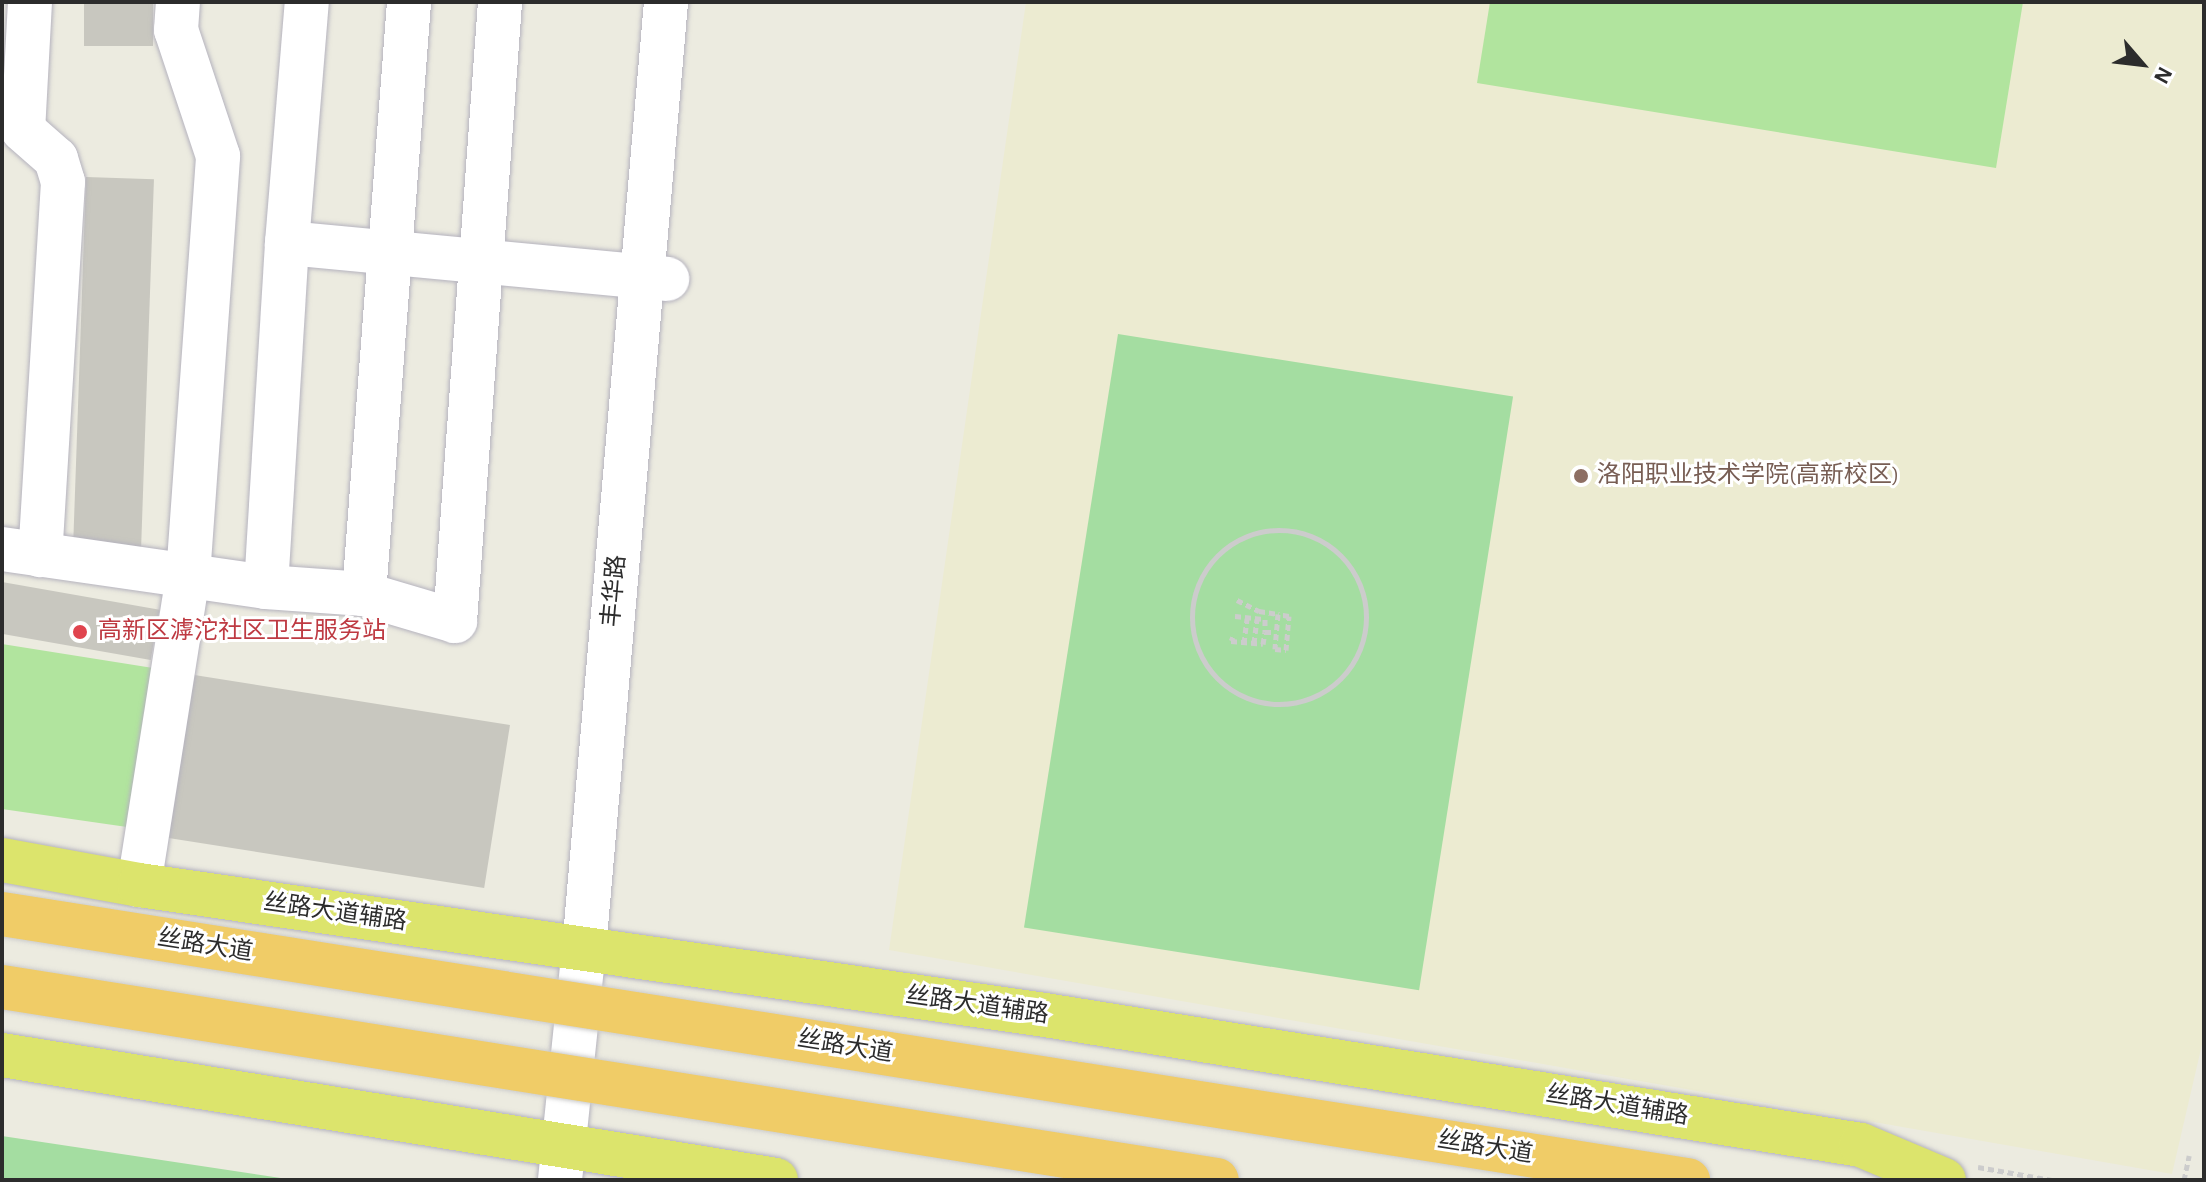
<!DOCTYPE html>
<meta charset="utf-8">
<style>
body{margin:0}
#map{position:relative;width:2206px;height:1182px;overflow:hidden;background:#ecebe0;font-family:"Alegreya Sans","Noto Sans SC",sans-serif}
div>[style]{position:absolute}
.education>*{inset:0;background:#ecebd1}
.green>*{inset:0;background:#a4dda1;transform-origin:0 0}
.pitch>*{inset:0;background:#b1e49e}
.building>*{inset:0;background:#c8c7bf;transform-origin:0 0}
.path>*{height:5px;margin-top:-2.5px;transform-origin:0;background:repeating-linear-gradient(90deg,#ccc 0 6px,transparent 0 10px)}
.path>.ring{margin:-2.5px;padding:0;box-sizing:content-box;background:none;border:5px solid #ccc;border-radius:50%}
.roads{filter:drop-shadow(0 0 2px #b5b3be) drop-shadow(0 0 2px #b5b3be)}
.minor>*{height:44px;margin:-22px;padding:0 22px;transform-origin:22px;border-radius:22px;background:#fff}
.major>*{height:44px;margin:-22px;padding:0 22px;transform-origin:22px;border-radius:22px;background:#dce46c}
.bridges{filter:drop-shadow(0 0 2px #ccc) drop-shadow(0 0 2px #ccc)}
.highway-bridge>*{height:44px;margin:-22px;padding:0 22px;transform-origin:22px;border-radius:22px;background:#f0cc67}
.dots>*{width:22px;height:22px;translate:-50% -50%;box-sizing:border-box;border:4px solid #fff;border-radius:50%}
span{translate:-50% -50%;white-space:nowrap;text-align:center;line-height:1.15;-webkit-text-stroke:6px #fff;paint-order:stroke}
.education-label{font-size:24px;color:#785e54}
.left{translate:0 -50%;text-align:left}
.street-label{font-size:24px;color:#2c2c2c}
.health-label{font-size:24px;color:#be3a42}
.frame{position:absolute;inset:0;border:4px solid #2c2c2c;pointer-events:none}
.north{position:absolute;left:2102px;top:24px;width:80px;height:80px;-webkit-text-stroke:6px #fff;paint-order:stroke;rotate:118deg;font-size:22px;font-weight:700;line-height:32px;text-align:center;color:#2c2c2c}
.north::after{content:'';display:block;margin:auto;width:28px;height:36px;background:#2c2c2c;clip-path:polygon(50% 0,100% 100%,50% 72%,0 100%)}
</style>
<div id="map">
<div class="education">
<div style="clip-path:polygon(1026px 2px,2204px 2px,2204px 1036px,2172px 1174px,889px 950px)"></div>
</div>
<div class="green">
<div style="left:1118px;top:334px;width:400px;height:601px;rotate:9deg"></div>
<div style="clip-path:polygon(2px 1136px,294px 1180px,2px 1180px)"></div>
</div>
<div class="pitch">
<div style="clip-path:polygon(1490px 2px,2023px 2px,1996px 168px,1477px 83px)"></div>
<div style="clip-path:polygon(2px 644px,153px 668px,127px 827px,2px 809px)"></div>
</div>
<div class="building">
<div style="left:84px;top:2px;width:69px;height:44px"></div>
<div style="left:86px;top:177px;width:68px;height:370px;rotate:2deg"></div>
<div style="left:2px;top:582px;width:160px;height:51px;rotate:10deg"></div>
<div style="left:188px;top:674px;width:326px;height:165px;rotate:9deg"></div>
</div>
<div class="path">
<div class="ring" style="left:1192px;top:530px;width:169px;height:169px"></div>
<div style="left:1237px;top:600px;width:25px;rotate:27deg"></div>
<div style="left:1259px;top:611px;width:19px;rotate:9deg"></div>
<div style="left:1278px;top:614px;width:35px;rotate:95deg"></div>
<div style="left:1275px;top:649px;width:11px;rotate:5deg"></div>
<div style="left:1286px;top:650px;width:34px;rotate:-85deg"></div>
<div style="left:1289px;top:616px;width:11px;rotate:-170deg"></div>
<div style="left:1235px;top:616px;width:30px;rotate:6deg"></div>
<div style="left:1265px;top:619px;width:13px;rotate:90deg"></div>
<div style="left:1265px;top:632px;width:10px"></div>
<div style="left:1233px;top:637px;width:4px;rotate:117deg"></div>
<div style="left:1231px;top:641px;width:32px;rotate:5deg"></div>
<div style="left:1263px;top:644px;width:12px;rotate:-81deg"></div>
<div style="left:1244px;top:643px;width:25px;rotate:-83deg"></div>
<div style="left:1254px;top:643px;width:24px;rotate:-83deg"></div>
<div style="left:1978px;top:1167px;width:75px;rotate:10deg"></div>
<div style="left:2184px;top:1180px;width:25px;rotate:-78deg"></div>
</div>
<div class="roads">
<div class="minor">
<div style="left:30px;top:2px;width:128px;rotate:93.1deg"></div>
<div style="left:23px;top:130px;width:44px;rotate:41.3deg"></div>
<div style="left:56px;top:159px;width:24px;rotate:73deg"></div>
<div style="left:63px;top:182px;width:374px;rotate:93.5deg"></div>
<div style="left:287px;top:243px;width:242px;rotate:-85.3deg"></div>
<div style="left:2px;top:549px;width:267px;rotate:8.2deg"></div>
<div style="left:266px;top:587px;width:98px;rotate:4.1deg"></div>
<div style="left:364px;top:594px;width:95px;rotate:16.5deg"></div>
<div style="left:455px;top:621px;width:621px;rotate:-85.84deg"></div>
<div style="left:266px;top:587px;width:345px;rotate:-86.5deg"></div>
<div style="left:287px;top:243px;width:382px;rotate:5.4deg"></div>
<div style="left:364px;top:594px;width:594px;rotate:-85.65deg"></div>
<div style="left:139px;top:885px;width:313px;rotate:-81deg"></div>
<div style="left:188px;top:576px;width:421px;rotate:-85.9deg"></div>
<div style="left:218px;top:156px;width:133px;rotate:-108.4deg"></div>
<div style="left:176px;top:30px;width:28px;rotate:-86deg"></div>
<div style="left:560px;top:1180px;width:232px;rotate:-84.1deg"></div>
<div style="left:584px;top:949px;width:951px;rotate:-85.05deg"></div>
</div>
<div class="major">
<div style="left:2px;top:860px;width:139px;rotate:10.3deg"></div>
<div style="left:139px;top:885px;width:915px;rotate:8.17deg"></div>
<div style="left:1045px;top:1015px;width:826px;rotate:9.05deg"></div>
<div style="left:1861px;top:1145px;width:90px;rotate:22.9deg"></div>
<div style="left:2px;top:1055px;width:784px;rotate:9.17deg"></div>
</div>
</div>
<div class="bridges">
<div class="highway-bridge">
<div style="left:2px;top:914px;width:1707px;rotate:8.97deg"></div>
<div style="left:2px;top:987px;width:1230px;rotate:9.03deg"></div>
</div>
</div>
<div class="dots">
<div style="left:1581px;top:476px;background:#8d6e63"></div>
<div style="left:80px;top:632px;background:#e0444e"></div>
</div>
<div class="education-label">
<span class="left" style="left:1597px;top:476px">洛阳职业技术学院(高新校区)</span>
</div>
<div class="street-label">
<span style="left:615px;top:591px;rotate:-85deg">丰华路</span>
<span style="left:335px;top:913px;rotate:8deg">丝路大道辅路</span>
<span style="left:205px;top:946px;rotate:9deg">丝路大道</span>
<span style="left:977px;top:1006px;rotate:8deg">丝路大道辅路</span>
<span style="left:845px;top:1047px;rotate:9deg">丝路大道</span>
<span style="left:1617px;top:1106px;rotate:9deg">丝路大道辅路</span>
<span style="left:1485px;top:1148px;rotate:9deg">丝路大道</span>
</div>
<div class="health-label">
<span class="left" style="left:98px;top:632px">高新区滹沱社区卫生服务站</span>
</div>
<div class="frame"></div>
<div class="north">N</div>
</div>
